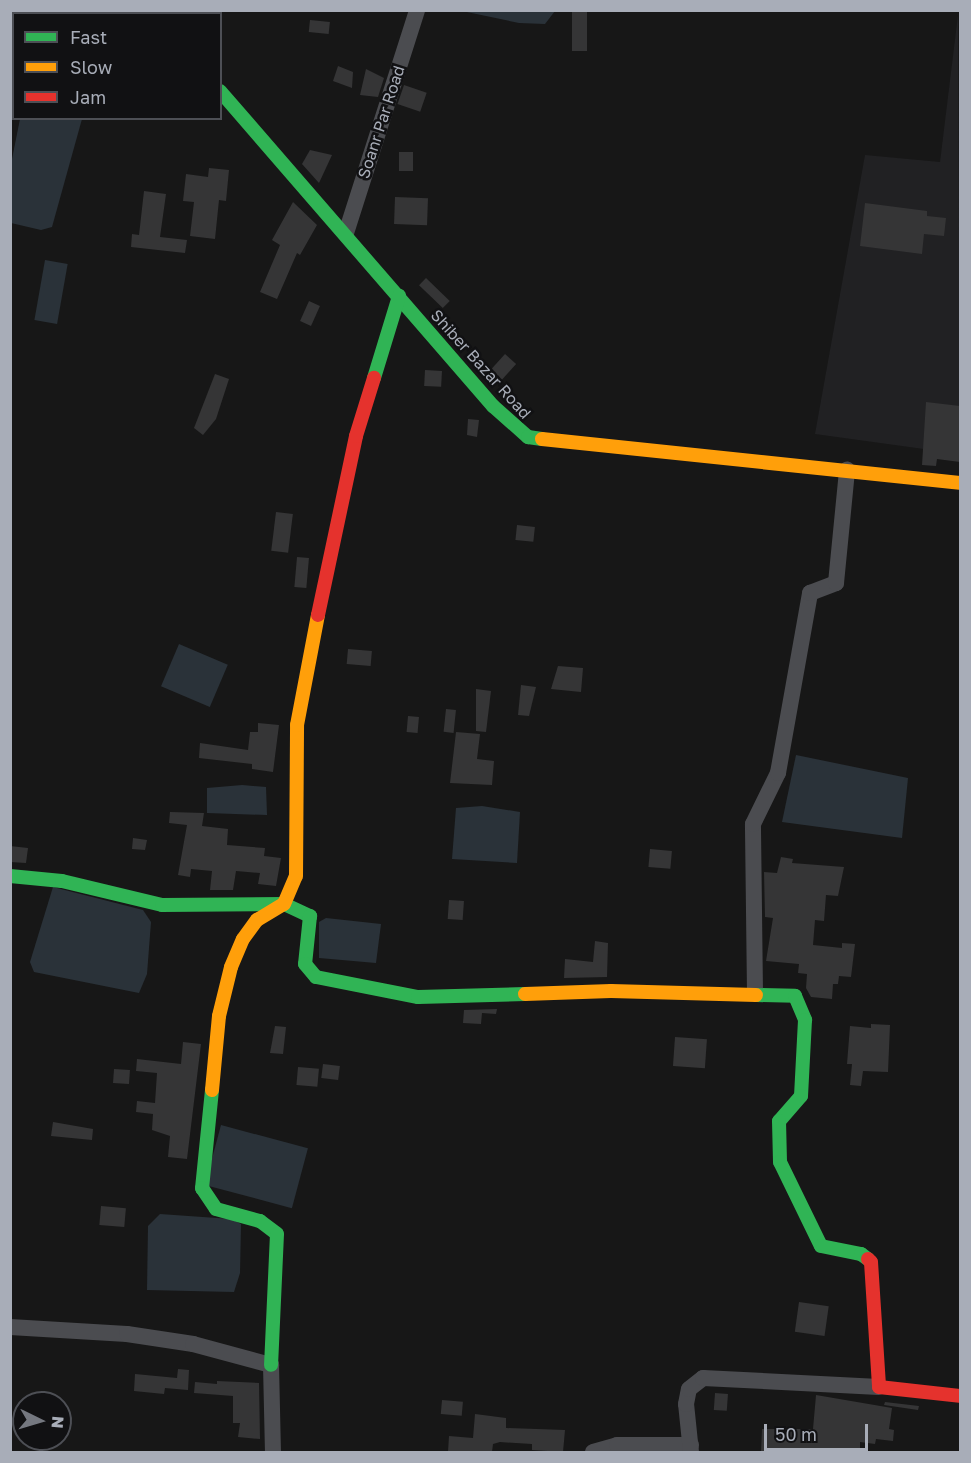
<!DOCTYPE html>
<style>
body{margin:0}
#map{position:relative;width:971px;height:1463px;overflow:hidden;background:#171717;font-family:"Golos Text",sans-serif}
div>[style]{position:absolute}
.built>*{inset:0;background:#212123}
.water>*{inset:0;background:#2a3239;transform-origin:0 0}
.building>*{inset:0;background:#353536;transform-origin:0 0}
.street>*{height:16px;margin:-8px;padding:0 8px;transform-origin:8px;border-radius:8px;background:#4b4c50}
.fast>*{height:14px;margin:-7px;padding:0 7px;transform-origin:7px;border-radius:7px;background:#30b455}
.slow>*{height:14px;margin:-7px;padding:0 7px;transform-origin:7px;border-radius:7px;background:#ff9f0a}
.jam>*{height:14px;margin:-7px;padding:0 7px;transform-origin:7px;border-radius:7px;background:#e5322d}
span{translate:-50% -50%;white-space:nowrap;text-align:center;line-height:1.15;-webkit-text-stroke:5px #111113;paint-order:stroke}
.street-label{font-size:16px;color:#a8adb8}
.frame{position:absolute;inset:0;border:12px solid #a8adb8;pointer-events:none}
.legend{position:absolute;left:12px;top:12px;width:210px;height:108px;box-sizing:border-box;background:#111113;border:2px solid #4d4f55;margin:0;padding:8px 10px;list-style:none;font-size:18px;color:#a8adb8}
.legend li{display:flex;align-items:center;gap:12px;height:30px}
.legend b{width:30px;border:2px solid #4d4f55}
.north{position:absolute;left:12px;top:1391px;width:60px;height:60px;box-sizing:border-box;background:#111113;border:2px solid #4d4f55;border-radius:50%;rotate:95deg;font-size:16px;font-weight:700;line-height:24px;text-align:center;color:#a8adb8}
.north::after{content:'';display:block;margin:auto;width:21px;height:27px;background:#757880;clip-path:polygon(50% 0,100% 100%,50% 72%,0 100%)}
.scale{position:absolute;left:764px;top:1424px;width:104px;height:27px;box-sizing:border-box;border:3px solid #a8adb8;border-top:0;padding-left:8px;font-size:18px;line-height:21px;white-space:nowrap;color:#a8adb8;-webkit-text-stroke:4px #111113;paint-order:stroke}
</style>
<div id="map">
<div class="built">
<div style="clip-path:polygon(958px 15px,960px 454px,815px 434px,865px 155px,940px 162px)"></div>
</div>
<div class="water">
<div style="clip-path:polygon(462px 11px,555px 11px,545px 24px,519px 23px)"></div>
<div style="clip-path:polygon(20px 119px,82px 119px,52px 227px,41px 230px,11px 223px,11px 164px)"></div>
<div style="left:45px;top:260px;width:23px;height:61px;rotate:10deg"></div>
<div style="left:179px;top:644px;width:53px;height:46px;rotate:23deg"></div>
<div style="clip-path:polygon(796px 755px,908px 778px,902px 838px,782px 822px)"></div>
<div style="clip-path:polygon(242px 785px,266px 787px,267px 815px,207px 813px,207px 788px)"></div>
<div style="clip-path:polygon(482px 806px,520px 812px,517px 863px,452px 859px,456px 808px)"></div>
<div style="clip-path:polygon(53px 887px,143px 910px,151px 922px,147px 974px,139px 993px,34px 972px,30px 962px)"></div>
<div style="clip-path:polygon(326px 918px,381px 924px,376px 963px,319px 958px,319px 922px)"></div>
<div style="left:221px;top:1125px;width:90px;height:62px;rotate:15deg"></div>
<div style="clip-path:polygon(160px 1214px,231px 1219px,241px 1224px,240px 1273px,234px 1292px,147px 1290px,148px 1226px)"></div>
</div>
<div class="building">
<div style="left:572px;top:10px;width:15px;height:41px"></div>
<div style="left:310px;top:20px;width:20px;height:12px;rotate:6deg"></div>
<div style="clip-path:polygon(338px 66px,353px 72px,352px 88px,333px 81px)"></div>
<div style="clip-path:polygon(366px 69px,384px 78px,378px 97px,360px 95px)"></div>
<div style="left:404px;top:85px;width:24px;height:20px;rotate:19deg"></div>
<div style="clip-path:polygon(310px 150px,332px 155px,319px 183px,302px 164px)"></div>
<div style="left:399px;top:152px;width:14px;height:19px"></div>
<div style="clip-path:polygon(209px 168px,229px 170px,226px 201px,219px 200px,215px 239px,190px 236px,194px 202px,183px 201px,186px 174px,208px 177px)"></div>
<div style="clip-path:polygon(144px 191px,166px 194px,160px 237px,187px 240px,185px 253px,131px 247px,132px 234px,139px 235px)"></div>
<div style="left:395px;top:197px;width:33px;height:27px;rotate:2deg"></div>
<div style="clip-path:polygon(293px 202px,317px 225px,300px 255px,297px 253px,277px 299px,260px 292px,280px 245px,272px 240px)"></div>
<div style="clip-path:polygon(865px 203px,927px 211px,927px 216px,946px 218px,944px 236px,924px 234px,922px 254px,860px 246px)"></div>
<div style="left:426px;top:278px;width:33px;height:10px;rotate:44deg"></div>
<div style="left:309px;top:301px;width:12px;height:22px;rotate:24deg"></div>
<div style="left:505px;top:354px;width:15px;height:27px;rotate:42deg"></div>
<div style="left:425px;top:370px;width:17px;height:16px;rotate:3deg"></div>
<div style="clip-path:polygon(215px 374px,229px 379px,216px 419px,203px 435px,194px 428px)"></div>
<div style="clip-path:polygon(926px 402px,960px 406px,960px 462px,937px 459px,936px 466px,922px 465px)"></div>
<div style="clip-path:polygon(468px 419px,479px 420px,477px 437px,467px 435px)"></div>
<div style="left:276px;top:512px;width:17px;height:39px;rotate:7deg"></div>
<div style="left:517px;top:525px;width:18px;height:15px;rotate:6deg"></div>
<div style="left:297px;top:557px;width:12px;height:30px;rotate:5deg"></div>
<div style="left:348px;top:649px;width:24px;height:15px;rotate:5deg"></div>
<div style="clip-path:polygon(558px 666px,583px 668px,581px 692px,551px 689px)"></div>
<div style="clip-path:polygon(521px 685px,536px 687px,529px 716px,518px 715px)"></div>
<div style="clip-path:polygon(476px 689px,491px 691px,486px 732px,476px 731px)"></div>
<div style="left:446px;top:709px;width:10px;height:23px;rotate:6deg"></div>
<div style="left:408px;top:716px;width:11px;height:16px;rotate:5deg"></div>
<div style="clip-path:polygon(258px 723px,279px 725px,273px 772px,252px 769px,252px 764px,199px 758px,200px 743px,248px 750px,250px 732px,258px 732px)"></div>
<div style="clip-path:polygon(456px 732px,480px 734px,477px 759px,494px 761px,492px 785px,450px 783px)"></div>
<div style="clip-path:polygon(170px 812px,204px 813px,202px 826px,228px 829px,227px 845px,265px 848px,264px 856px,281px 858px,276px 886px,258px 884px,260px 873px,236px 871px,233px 890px,210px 890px,212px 871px,191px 869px,190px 877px,178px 875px,187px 825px,169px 823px)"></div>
<div style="clip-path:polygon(133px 838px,147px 840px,145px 850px,132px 849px)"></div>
<div style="clip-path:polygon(10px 846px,28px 848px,26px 863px,10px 862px)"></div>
<div style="left:650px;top:849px;width:22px;height:18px;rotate:5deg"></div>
<div style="clip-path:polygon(781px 857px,793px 859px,792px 863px,844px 867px,838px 896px,826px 895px,824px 921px,815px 920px,813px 945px,842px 948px,842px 943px,855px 944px,851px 977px,839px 976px,838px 984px,833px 984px,832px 999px,811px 997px,806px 988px,807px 974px,798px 973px,799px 964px,766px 961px,773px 918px,765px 917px,764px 872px,777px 873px)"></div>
<div style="left:449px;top:900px;width:15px;height:19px;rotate:4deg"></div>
<div style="clip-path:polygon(595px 941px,608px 943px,607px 977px,564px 978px,565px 959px,593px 962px)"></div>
<div style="clip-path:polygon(497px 1009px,496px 1014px,482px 1013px,481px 1024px,463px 1023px,464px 1010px)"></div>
<div style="clip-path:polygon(871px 1024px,890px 1025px,888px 1072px,863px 1071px,861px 1086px,850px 1085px,852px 1064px,847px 1064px,850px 1026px,871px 1028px)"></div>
<div style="clip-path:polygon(275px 1026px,286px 1027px,283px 1054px,270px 1053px)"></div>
<div style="left:675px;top:1037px;width:32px;height:29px;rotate:4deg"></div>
<div style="clip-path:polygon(183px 1042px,201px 1044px,187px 1159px,168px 1157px,170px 1136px,152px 1130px,153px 1114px,136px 1112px,137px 1101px,155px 1103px,157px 1073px,136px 1071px,137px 1059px,181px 1064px)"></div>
<div style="left:323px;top:1064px;width:17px;height:14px;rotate:7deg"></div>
<div style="left:298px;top:1067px;width:21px;height:18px;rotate:5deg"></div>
<div style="left:114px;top:1069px;width:16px;height:14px;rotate:4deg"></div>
<div style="clip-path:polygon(53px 1122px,93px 1129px,92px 1140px,51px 1136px)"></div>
<div style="left:101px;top:1206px;width:25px;height:19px;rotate:5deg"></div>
<div style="left:799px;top:1302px;width:30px;height:30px;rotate:8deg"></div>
<div style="clip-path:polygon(178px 1369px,189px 1370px,188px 1390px,165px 1388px,164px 1394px,134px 1391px,135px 1374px,177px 1378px)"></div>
<div style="clip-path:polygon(217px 1381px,259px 1383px,260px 1439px,238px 1437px,240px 1423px,233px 1423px,233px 1396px,194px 1393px,195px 1382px,217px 1384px)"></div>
<div style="left:715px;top:1393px;width:13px;height:17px;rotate:4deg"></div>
<div style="clip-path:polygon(816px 1395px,892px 1408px,889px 1429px,894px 1430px,893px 1441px,876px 1439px,875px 1444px,860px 1442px,860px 1452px,761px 1452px,762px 1429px,813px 1429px)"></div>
<div style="left:442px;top:1400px;width:21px;height:14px;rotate:5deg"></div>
<div style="clip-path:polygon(885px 1402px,919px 1406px,918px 1410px,884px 1405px)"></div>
<div style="clip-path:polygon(475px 1414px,506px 1418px,506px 1428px,565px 1430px,563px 1452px,532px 1450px,532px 1444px,500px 1442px,493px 1444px,492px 1452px,448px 1452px,449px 1436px,473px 1438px)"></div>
</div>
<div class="street">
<div style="left:346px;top:233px;width:234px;rotate:-72.3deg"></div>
<div style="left:755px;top:993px;width:169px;rotate:-90.7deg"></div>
<div style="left:753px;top:824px;width:57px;rotate:-63.9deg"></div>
<div style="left:778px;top:773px;width:183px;rotate:-79.9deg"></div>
<div style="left:810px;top:593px;width:28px;rotate:-21deg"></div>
<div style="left:836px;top:583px;width:114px;rotate:-84.4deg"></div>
<div style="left:10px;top:1327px;width:117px;rotate:3.4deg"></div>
<div style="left:127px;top:1334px;width:67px;rotate:8.6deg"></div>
<div style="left:193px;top:1344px;width:81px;rotate:15.1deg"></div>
<div style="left:271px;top:1365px;width:87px;rotate:88.7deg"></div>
<div style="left:593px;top:1452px;width:25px;rotate:-16deg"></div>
<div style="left:617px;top:1445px;width:74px"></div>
<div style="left:691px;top:1452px;width:48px;rotate:-95.9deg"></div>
<div style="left:686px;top:1404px;width:15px;rotate:-79deg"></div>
<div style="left:689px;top:1389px;width:18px;rotate:-38deg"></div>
<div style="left:703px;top:1378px;width:176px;rotate:2.9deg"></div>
</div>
<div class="fast">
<div style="left:220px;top:91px;width:417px;rotate:49.1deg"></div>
<div style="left:493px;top:406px;width:47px;rotate:41.5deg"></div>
<div style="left:528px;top:437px;width:14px;rotate:8deg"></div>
<div style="left:374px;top:378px;width:86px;rotate:-73deg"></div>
<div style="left:10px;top:876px;width:52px;rotate:5.5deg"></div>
<div style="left:62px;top:881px;width:103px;rotate:13.5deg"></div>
<div style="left:162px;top:905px;width:122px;rotate:-0.5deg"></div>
<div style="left:284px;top:904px;width:29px;rotate:25deg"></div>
<div style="left:310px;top:916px;width:48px;rotate:95.9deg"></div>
<div style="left:305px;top:964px;width:17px;rotate:50deg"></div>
<div style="left:316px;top:977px;width:104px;rotate:11.1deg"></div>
<div style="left:418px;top:997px;width:107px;rotate:-1.6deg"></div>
<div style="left:756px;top:995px;width:39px;rotate:1deg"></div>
<div style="left:795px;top:996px;width:26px;rotate:67deg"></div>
<div style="left:805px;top:1020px;width:76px;rotate:93deg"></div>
<div style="left:801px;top:1096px;width:33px;rotate:131deg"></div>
<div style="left:779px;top:1121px;width:41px;rotate:88.6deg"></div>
<div style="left:780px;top:1162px;width:93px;rotate:64deg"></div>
<div style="left:821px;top:1246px;width:41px;rotate:11.3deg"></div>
<div style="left:861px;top:1254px;width:9px;rotate:36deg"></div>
<div style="left:212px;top:1090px;width:99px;rotate:95.8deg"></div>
<div style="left:202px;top:1188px;width:25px;rotate:56deg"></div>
<div style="left:216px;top:1209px;width:46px;rotate:15.3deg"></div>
<div style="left:260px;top:1221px;width:21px;rotate:37deg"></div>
<div style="left:277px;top:1234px;width:131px;rotate:92.6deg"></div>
</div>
<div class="slow">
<div style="left:542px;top:439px;width:420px;rotate:6deg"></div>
<div style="left:525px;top:994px;width:86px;rotate:-2deg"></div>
<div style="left:611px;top:991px;width:145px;rotate:1.6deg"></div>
<div style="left:212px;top:1090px;width:74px;rotate:-84.6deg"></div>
<div style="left:219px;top:1016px;width:50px;rotate:-76.2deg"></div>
<div style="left:231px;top:967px;width:30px;rotate:-67deg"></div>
<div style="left:243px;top:939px;width:24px;rotate:-54deg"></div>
<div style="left:257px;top:920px;width:31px;rotate:-31deg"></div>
<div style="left:284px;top:904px;width:30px;rotate:-67deg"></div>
<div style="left:296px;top:876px;width:151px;rotate:-89.6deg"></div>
<div style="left:297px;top:725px;width:112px;rotate:-79.2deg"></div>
</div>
<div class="jam">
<div style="left:52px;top:10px;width:10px;rotate:24deg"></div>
<div style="left:318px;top:615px;width:183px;rotate:-78deg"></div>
<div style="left:356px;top:436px;width:61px;rotate:-72.8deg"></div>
<div style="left:868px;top:1259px;width:4px;rotate:45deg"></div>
<div style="left:871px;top:1262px;width:125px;rotate:86.3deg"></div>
<div style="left:879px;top:1387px;width:81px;rotate:6.3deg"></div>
</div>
<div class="street-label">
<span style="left:381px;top:122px;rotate:-72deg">Soanr Par Road</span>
<span style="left:481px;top:364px;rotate:48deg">Shiber Bazar Road</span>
</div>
<div class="frame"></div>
<ul class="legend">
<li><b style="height:8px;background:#30b455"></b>Fast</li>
<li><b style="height:8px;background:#ff9f0a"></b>Slow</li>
<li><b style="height:8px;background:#e5322d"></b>Jam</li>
</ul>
<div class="north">N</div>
<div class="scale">50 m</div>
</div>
